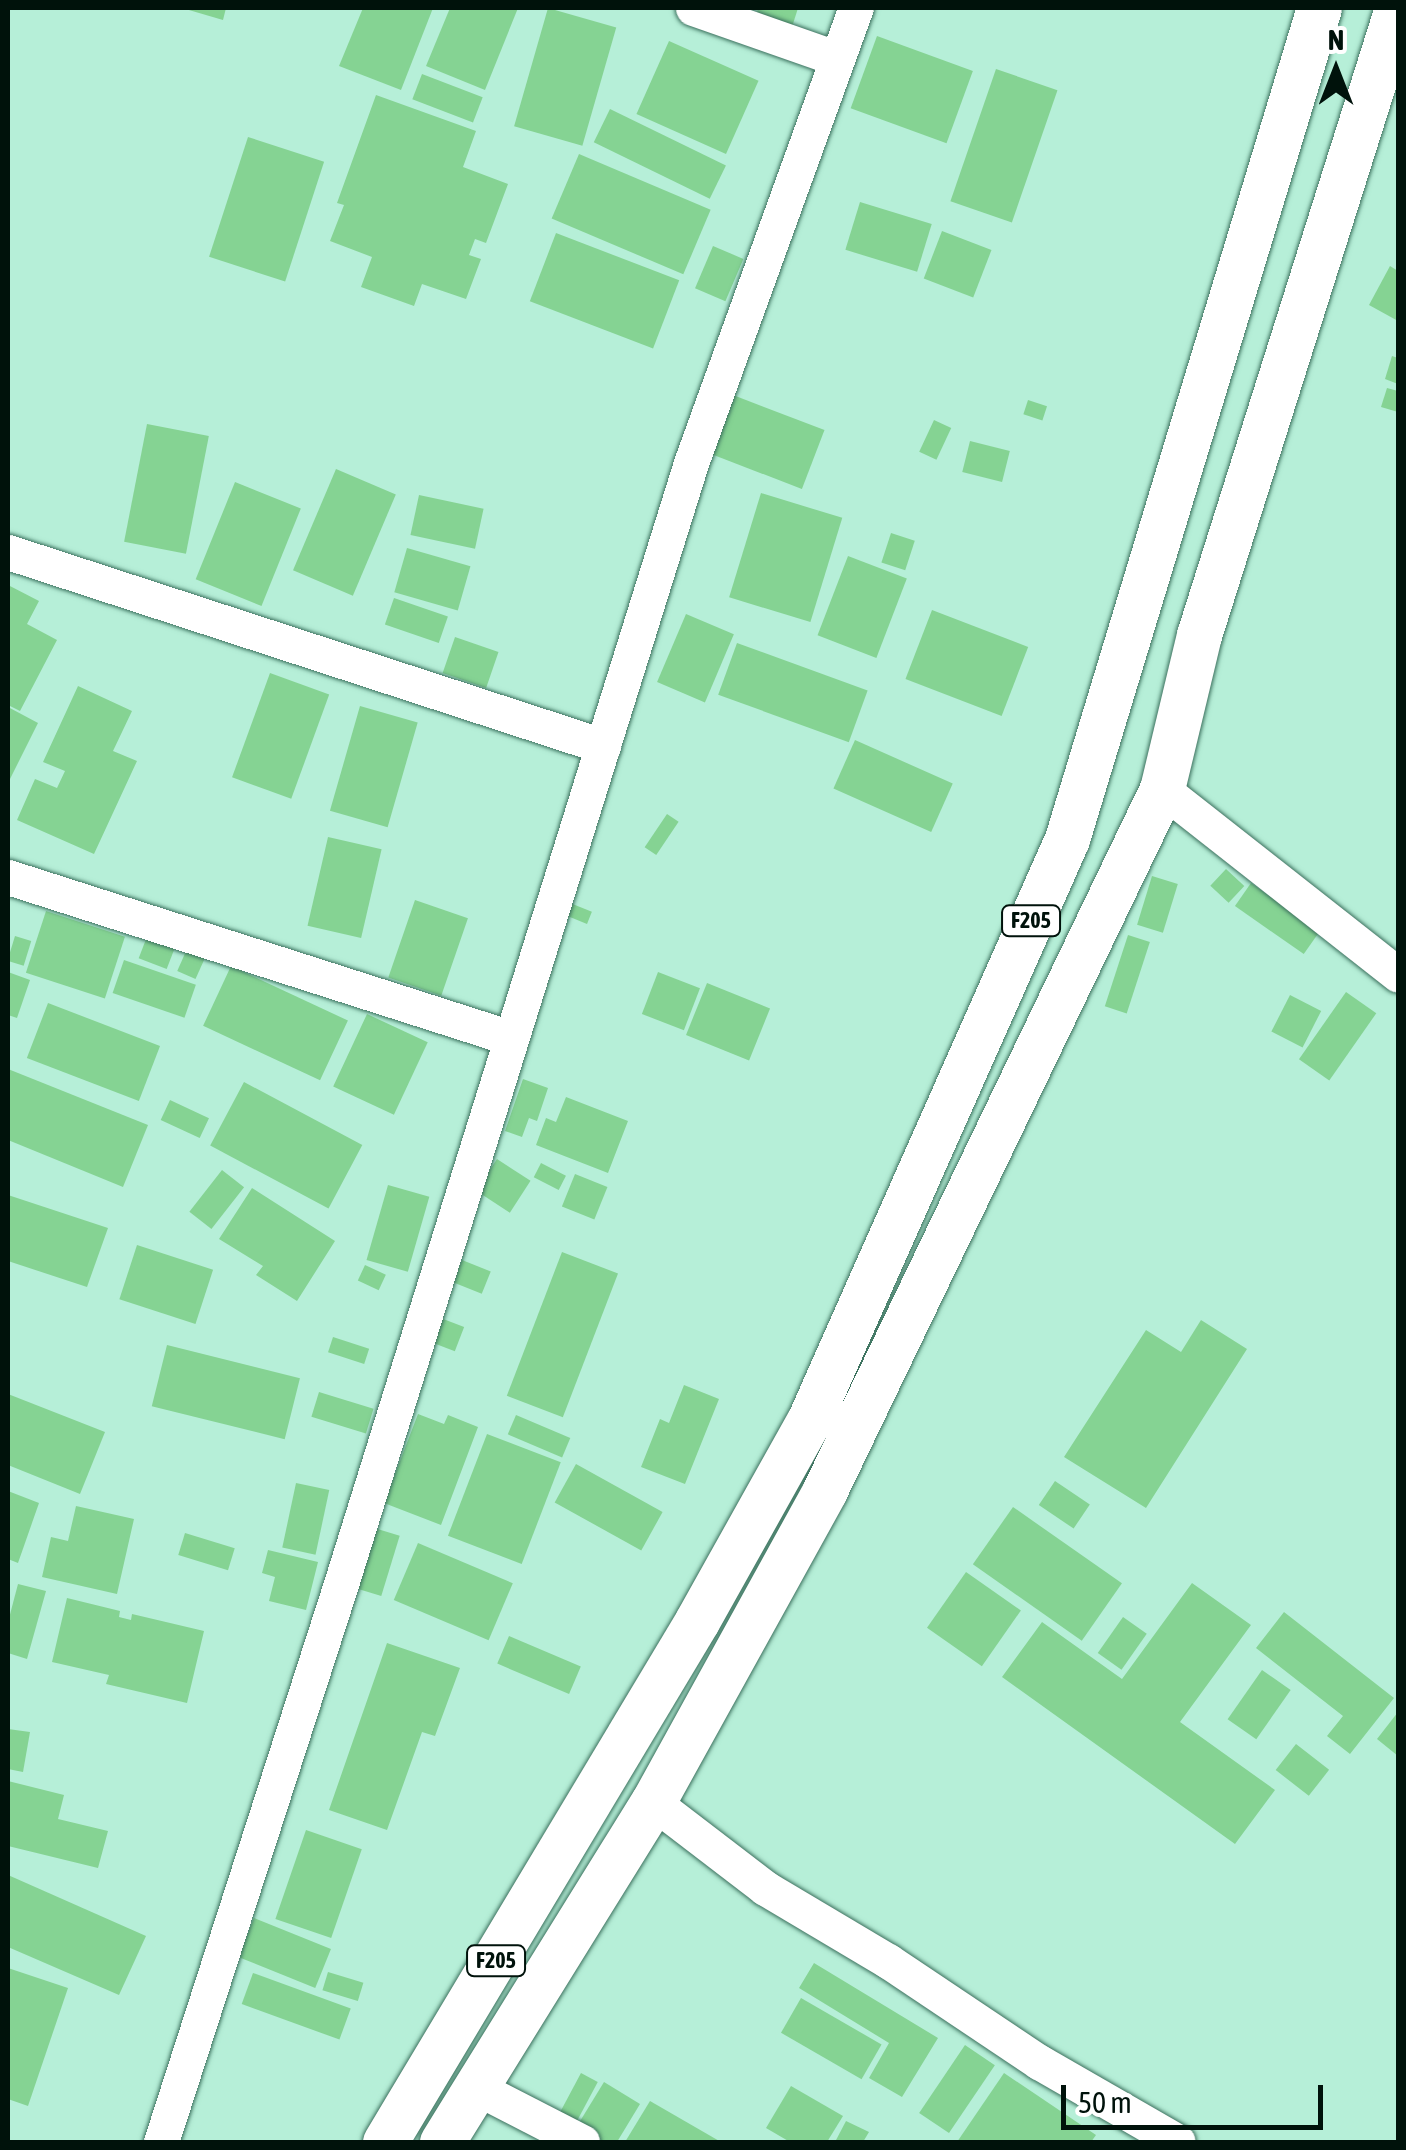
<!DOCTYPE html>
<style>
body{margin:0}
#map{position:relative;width:1406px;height:2150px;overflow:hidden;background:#b6efd8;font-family:"Asap Condensed",sans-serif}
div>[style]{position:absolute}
.building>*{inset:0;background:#85d393;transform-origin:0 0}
.roads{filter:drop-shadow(0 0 2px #3b705d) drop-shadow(0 0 2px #3b705d)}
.minor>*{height:35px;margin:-17.5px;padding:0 17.5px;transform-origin:17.5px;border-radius:17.5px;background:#fff}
.major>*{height:45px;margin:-22.5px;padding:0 22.5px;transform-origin:22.5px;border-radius:22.5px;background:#fff}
span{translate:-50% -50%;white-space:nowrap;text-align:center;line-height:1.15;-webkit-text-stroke:8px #fff;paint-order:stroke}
.shield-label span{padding:2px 8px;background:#fff;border:2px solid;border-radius:8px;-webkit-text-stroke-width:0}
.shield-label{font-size:22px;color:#00120b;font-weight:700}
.frame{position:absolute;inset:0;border:10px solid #00120b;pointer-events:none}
.north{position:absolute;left:1286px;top:20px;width:100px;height:100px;-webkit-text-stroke:8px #fff;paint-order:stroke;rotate:0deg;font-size:28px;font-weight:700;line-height:40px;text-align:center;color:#00120b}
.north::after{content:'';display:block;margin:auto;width:35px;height:45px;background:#00120b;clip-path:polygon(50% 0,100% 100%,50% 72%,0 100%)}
.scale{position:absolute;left:1061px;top:2085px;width:262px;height:45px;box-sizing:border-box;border:5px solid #00120b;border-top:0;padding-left:12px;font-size:30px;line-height:35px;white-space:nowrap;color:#00120b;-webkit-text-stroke:8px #fff;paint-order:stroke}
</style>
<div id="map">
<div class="building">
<div style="clip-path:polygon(182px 8px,226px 8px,223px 20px)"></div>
<div style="clip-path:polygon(363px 8px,433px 8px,401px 90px,339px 66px)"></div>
<div style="clip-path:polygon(450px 8px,518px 8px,485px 90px,426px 66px)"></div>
<div style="left:548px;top:8px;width:71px;height:123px;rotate:16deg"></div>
<div style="clip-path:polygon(758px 8px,798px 8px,792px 27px,756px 18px)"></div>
<div style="left:877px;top:36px;width:102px;height:77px;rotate:20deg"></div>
<div style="left:669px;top:41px;width:98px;height:80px;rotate:24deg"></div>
<div style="left:996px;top:69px;width:65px;height:140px;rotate:19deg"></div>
<div style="left:422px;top:74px;width:65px;height:27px;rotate:21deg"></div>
<div style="clip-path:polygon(376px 95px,476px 131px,463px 167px,508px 184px,486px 243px,475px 239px,469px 255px,481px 259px,466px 299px,422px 284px,414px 306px,361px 287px,372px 257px,330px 241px,344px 205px,337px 203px)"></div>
<div style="left:610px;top:109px;width:129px;height:37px;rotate:26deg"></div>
<div style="left:248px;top:137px;width:80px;height:126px;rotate:18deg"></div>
<div style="left:579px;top:154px;width:143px;height:70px;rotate:23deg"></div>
<div style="left:860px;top:202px;width:75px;height:50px;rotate:17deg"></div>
<div style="left:942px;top:231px;width:53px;height:51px;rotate:21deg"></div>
<div style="left:556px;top:233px;width:132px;height:73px;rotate:21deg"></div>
<div style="left:713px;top:246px;width:33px;height:46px;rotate:23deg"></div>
<div style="clip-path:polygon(1390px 266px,1398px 271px,1398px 321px,1369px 305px)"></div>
<div style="clip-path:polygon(1392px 356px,1398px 358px,1398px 384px,1385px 379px)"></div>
<div style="clip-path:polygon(1387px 388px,1398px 391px,1398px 412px,1381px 407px)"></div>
<div style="left:733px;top:395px;width:98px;height:63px;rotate:21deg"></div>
<div style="left:1028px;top:400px;width:20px;height:15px;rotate:18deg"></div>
<div style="left:934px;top:420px;width:19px;height:35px;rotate:25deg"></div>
<div style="left:147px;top:424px;width:63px;height:120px;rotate:11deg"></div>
<div style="left:970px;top:441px;width:41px;height:32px;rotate:14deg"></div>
<div style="left:336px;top:469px;width:65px;height:110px;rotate:23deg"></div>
<div style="left:235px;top:482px;width:71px;height:105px;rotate:22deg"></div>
<div style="left:761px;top:493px;width:85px;height:109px;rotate:17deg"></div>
<div style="left:419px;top:495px;width:66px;height:41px;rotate:12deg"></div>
<div style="left:891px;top:533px;width:25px;height:31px;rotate:18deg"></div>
<div style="left:407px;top:548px;width:66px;height:46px;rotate:16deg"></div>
<div style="left:848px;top:556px;width:63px;height:85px;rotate:21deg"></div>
<div style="clip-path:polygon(8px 585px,39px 601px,27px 624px,57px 640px,20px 711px,8px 705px)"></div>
<div style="left:394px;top:598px;width:57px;height:28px;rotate:19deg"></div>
<div style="left:932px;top:610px;width:103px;height:74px;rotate:21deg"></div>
<div style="left:686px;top:614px;width:52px;height:74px;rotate:23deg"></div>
<div style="left:455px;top:637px;width:46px;height:38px;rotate:19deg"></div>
<div style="left:737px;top:643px;width:139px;height:55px;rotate:20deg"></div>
<div style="left:270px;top:673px;width:63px;height:111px;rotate:20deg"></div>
<div style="clip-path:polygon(78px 686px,132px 711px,113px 751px,137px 761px,94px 854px,17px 820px,35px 779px,57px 788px,65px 771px,43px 762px)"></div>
<div style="left:360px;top:706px;width:60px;height:109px;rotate:16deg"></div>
<div style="clip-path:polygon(8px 707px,38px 723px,8px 783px)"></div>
<div style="left:855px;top:740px;width:107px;height:53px;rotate:24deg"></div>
<div style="left:667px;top:814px;width:14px;height:40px;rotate:34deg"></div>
<div style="left:328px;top:837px;width:55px;height:91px;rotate:13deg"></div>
<div style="left:1226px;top:869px;width:25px;height:23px;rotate:43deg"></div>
<div style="left:1152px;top:876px;width:27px;height:51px;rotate:17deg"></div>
<div style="left:1251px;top:883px;width:84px;height:28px;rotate:35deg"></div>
<div style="left:415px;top:900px;width:56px;height:82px;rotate:19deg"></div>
<div style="left:565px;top:901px;width:29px;height:13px;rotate:22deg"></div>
<div style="left:46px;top:911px;width:83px;height:65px;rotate:18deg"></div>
<div style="left:148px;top:934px;width:30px;height:26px;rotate:21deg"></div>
<div style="left:1128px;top:935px;width:23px;height:75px;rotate:18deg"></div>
<div style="left:15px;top:936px;width:17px;height:26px;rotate:17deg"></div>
<div style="left:187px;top:949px;width:20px;height:24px;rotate:24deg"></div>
<div style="left:124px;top:960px;width:76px;height:35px;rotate:19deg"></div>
<div style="left:231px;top:966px;width:129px;height:66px;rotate:25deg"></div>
<div style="clip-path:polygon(8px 972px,30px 980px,17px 1018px,8px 1015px)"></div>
<div style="left:658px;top:972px;width:45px;height:45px;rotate:21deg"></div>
<div style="left:707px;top:983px;width:68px;height:56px;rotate:22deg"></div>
<div style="left:1346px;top:992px;width:37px;height:82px;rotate:35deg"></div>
<div style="left:1290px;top:995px;width:35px;height:41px;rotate:27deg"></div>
<div style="left:48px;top:1003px;width:120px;height:59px;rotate:21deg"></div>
<div style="left:367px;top:1014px;width:67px;height:80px;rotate:25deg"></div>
<div style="clip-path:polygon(8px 1069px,148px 1125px,123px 1187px,8px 1140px)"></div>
<div style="clip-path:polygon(523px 1079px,548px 1088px,537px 1121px,529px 1118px,522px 1137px,505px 1131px)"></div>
<div style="left:244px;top:1082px;width:134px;height:72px;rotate:28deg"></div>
<div style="clip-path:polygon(566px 1097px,628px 1121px,608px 1173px,536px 1145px,546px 1118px,556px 1122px)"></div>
<div style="left:170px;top:1100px;width:43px;height:22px;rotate:25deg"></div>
<div style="left:497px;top:1159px;width:40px;height:38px;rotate:33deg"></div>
<div style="left:541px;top:1163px;width:28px;height:16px;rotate:27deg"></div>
<div style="left:222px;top:1170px;width:28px;height:53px;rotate:38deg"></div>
<div style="left:575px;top:1174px;width:35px;height:35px;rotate:22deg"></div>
<div style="left:388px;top:1185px;width:43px;height:78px;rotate:16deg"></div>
<div style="clip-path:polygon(252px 1188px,335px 1241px,297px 1301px,256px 1275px,263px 1266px,219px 1239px)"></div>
<div style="clip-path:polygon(8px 1195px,108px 1228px,87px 1287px,8px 1261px)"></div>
<div style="left:137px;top:1245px;width:80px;height:57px;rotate:18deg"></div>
<div style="left:562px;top:1252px;width:60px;height:154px;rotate:21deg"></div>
<div style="left:462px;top:1260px;width:31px;height:24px;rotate:22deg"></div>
<div style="left:365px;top:1265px;width:23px;height:17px;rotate:25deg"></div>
<div style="left:438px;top:1317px;width:28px;height:26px;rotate:21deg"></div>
<div style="clip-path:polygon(1201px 1320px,1247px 1349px,1146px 1508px,1064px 1457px,1146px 1330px,1181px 1352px)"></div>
<div style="left:333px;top:1337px;width:38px;height:16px;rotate:18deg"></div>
<div style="left:167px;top:1345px;width:137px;height:63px;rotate:14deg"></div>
<div style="clip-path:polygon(684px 1385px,719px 1399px,685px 1484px,641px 1467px,660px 1419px,669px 1423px)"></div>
<div style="left:319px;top:1392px;width:57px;height:26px;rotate:17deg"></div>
<div style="clip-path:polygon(8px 1394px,105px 1432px,80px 1494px,8px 1465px)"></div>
<div style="clip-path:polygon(418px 1414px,444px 1424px,448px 1415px,478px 1427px,441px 1525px,384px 1503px)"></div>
<div style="left:516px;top:1415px;width:59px;height:21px;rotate:23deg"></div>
<div style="left:487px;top:1434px;width:79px;height:109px;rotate:21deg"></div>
<div style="left:576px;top:1464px;width:99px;height:44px;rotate:29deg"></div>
<div style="left:1055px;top:1481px;width:42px;height:29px;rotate:34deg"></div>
<div style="left:296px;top:1483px;width:34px;height:66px;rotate:12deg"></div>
<div style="clip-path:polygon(8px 1491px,39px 1503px,18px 1563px,8px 1559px)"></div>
<div style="clip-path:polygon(76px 1506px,134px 1519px,117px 1594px,42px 1577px,51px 1537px,68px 1541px)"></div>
<div style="left:1013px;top:1507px;width:133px;height:70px;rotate:35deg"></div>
<div style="left:371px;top:1527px;width:30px;height:63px;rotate:17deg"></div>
<div style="left:185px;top:1533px;width:52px;height:23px;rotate:17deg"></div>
<div style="left:418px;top:1543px;width:103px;height:62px;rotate:23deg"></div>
<div style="clip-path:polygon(268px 1550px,318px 1562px,306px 1610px,269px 1601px,275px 1577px,262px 1573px)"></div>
<div style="left:966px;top:1572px;width:67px;height:68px;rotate:35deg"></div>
<div style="clip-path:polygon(1192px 1583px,1251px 1625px,1180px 1722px,1275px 1790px,1235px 1844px,1002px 1677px,1042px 1622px,1122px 1679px)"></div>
<div style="clip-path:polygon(18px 1584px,46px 1591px,27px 1659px,8px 1653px,8px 1622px)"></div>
<div style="clip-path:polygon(67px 1598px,120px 1611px,119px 1617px,131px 1620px,132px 1614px,204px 1631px,187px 1703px,106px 1684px,109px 1675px,52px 1662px)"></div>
<div style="clip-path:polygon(1284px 1612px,1394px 1698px,1350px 1754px,1327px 1736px,1343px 1716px,1256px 1648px)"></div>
<div style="left:1123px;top:1617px;width:29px;height:44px;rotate:35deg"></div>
<div style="left:509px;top:1636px;width:78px;height:30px;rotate:23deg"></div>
<div style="clip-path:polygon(387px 1643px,460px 1668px,435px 1736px,422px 1732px,387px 1830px,329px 1810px)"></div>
<div style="left:1262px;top:1670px;width:35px;height:60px;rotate:35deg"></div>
<div style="clip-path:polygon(1398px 1712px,1398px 1756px,1377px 1739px)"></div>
<div style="clip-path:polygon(8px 1729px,30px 1732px,23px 1772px,8px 1769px)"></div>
<div style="left:1296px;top:1744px;width:42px;height:33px;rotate:38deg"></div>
<div style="clip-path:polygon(8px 1781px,64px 1795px,58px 1819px,108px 1831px,98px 1868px,8px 1846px)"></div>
<div style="left:306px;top:1830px;width:59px;height:94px;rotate:19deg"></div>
<div style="clip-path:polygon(8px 1875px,146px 1936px,119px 1995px,8px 1947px)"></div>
<div style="left:254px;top:1918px;width:83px;height:42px;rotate:22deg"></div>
<div style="clip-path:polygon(814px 1963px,938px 2038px,902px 2097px,869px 2078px,889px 2043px,799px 1988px)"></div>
<div style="clip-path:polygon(8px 1968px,68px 1988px,28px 2106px,8px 2099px)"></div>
<div style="left:328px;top:1972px;width:37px;height:19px;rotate:17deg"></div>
<div style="left:253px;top:1973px;width:104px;height:33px;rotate:20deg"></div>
<div style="left:801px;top:1998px;width:93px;height:40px;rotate:30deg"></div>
<div style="left:965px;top:2045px;width:36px;height:82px;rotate:34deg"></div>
<div style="left:581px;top:2073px;width:19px;height:46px;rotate:28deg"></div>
<div style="clip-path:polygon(1004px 2073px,1096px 2135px,1091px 2142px,957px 2142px)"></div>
<div style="clip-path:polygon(604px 2082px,640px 2104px,617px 2142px,594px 2142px,574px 2131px)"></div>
<div style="clip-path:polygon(791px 2086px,843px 2116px,827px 2142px,790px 2142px,766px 2128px)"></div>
<div style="clip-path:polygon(650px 2101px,721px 2142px,625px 2142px)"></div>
<div style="clip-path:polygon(846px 2121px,869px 2132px,863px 2142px,835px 2142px)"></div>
</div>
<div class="roads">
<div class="minor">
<div style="left:693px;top:8px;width:151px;rotate:19.3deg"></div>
<div style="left:8px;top:552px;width:626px;rotate:18.06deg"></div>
<div style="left:1162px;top:789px;width:300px;rotate:38.2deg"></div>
<div style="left:8px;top:877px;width:528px;rotate:17.75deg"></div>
<div style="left:653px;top:1802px;width:141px;rotate:37.5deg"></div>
<div style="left:765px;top:1888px;width:143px;rotate:30.7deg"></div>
<div style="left:888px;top:1961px;width:182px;rotate:33.8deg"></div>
<div style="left:1039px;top:2062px;width:160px;rotate:29.9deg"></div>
<div style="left:479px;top:2089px;width:116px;rotate:27.2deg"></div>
<div style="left:161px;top:2142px;width:586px;rotate:-72.12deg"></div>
<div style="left:341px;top:1584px;width:1174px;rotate:-72.66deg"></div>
<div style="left:691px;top:463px;width:484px;rotate:-70.1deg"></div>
</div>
<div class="major">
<div style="left:385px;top:2142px;width:607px;rotate:-59.08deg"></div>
<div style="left:697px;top:1621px;width:229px;rotate:-60.8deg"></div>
<div style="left:809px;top:1421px;width:637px;rotate:-66.09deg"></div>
<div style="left:1067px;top:839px;width:868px;rotate:-73.13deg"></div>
<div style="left:442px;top:2142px;width:400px;rotate:-58.2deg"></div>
<div style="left:653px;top:1802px;width:356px;rotate:-61.1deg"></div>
<div style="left:825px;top:1490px;width:778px;rotate:-64.32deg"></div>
<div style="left:1162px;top:789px;width:158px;rotate:-76.5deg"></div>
<div style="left:1199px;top:635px;width:658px;rotate:-72.47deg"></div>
</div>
</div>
<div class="shield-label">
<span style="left:1031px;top:921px">F205</span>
<span style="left:496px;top:1961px">F205</span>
</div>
<div class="frame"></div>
<div class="north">N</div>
<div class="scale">50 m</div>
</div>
